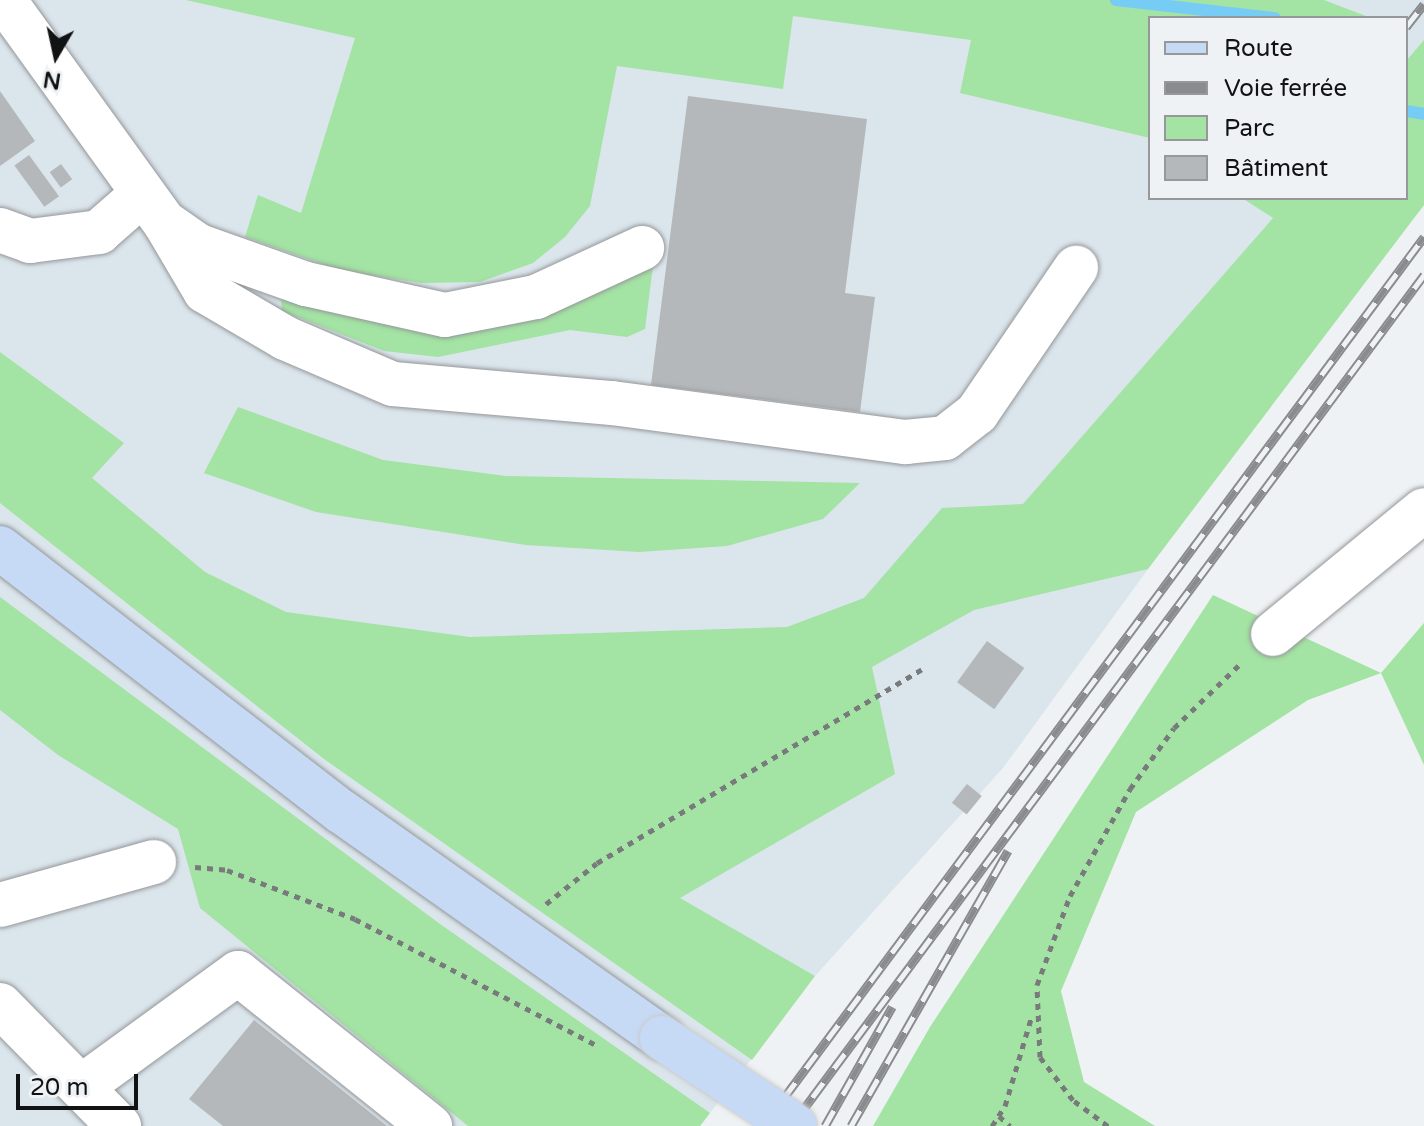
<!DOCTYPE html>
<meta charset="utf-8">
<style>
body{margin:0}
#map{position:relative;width:1424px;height:1126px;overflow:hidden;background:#eff2f4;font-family:"Varela Round",sans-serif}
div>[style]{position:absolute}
.built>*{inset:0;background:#dbe5ec}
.green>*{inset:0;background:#a3e3a3}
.stream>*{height:12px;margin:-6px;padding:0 6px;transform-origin:6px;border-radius:6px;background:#77ccf5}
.building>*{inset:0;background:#b5b8ba;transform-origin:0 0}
.path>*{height:5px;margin-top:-2.5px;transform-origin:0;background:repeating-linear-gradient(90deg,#787a7b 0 6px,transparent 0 12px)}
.roads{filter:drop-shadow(0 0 2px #949799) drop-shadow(0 0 2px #949799)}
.minor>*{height:44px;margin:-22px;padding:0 22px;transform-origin:22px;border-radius:22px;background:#fff}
.major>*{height:44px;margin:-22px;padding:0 22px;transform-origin:22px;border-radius:22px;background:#c6daf6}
.rail>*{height:9px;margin-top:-4.5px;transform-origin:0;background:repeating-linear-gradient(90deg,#eff2f4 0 18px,#898b8d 0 36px);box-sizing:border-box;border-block:2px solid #898b8d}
.bridges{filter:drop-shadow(0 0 2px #cbcbcb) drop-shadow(0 0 2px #cbcbcb)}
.major-bridge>*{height:44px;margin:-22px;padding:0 22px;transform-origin:22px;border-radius:22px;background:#c6daf6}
span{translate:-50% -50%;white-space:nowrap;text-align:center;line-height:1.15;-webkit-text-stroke:8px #eff2f4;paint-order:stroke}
.legend{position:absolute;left:1148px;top:16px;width:260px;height:184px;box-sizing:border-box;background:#eff2f4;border:2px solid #96989a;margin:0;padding:10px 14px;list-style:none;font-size:24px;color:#111213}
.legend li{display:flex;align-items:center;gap:16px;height:40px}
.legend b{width:40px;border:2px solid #96989a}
.north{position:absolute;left:16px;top:16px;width:80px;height:80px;-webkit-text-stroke:6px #eff2f4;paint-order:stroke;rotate:189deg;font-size:22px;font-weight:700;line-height:32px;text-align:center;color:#111213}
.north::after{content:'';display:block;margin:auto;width:28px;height:36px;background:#111213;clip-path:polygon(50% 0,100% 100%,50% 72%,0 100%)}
.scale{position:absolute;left:16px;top:1074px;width:122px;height:36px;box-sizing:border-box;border:4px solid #111213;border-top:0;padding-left:10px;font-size:24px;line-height:28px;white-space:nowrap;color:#111213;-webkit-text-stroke:6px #eff2f4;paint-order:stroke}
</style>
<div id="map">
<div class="built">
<div style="clip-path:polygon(evenodd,0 0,1424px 0,1424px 205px,1278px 391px,1003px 768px,815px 976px,700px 1126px,0 1126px,0 0,1150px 18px,1406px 18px,1406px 198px,1150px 198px,1150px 18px)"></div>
</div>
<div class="green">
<div style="clip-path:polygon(186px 0,1324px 0,1371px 18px,1150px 18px,1150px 138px,960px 93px,971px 40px,793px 16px,783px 89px,617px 66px,590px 206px,565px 237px,533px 263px,480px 282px,421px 283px,342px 271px,245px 237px,258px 195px,301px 213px,355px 38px)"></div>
<div style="clip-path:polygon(1424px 40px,1424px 205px,1148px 569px,974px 610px,872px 667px,895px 774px,680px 898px,815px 976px,752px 1060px,324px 759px,0 503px,0 352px,124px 443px,92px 478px,205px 572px,286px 612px,470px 637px,787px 627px,864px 598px,942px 508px,1023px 504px,1273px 218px,1242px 198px,1406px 198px,1406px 61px)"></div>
<div style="clip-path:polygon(653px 266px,645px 329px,627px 337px,570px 330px,438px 357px,384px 351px,282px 311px,281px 299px,345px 313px)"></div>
<div style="clip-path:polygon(238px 407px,383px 460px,506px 476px,860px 483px,823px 519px,727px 546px,639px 552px,526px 545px,316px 512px,204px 473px)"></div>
<div style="clip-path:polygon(1213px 595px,1381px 673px,1424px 623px,1424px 765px,1381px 673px,1308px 700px,1136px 812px,1061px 991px,1084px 1082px,1155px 1126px,873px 1126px,930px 1027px)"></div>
<div style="clip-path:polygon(0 597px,440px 924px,710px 1113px,700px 1126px,468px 1126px,200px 908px,178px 829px,58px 755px,0 710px)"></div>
</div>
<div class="stream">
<div style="left:1116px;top:0;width:160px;rotate:6.5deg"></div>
<div style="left:1406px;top:111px;width:18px;rotate:9deg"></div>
</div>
<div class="building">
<div style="clip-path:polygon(0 91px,35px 141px,0 166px)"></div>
<div style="clip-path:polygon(688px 96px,867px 119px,845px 293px,875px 297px,860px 412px,651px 385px)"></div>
<div style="left:29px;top:155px;width:51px;height:18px;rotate:54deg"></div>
<div style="left:61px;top:164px;width:19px;height:14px;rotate:54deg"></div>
<div style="left:987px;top:641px;width:46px;height:51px;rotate:36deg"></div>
<div style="left:967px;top:784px;width:19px;height:24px;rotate:39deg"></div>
<div style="clip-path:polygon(254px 1020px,387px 1126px,223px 1126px,189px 1099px)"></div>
</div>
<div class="path">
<div style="left:195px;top:867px;width:32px;rotate:5deg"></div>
<div style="left:227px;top:870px;width:137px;rotate:20.9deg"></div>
<div style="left:355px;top:919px;width:272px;rotate:27.6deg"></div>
<div style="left:546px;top:904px;width:65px;rotate:-38.8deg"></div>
<div style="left:597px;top:863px;width:378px;rotate:-30.8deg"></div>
<div style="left:999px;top:1116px;width:15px;rotate:42deg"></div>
<div style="left:992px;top:1126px;width:24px;rotate:-57deg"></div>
<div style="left:1005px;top:1106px;width:91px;rotate:-73.4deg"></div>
<div style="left:1108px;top:1126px;width:44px;rotate:-143.4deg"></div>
<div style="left:1073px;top:1100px;width:54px;rotate:-127.5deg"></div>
<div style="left:1040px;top:1057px;width:72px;rotate:-92.4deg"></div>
<div style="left:1037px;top:985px;width:95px;rotate:-69.7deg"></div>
<div style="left:1070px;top:896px;width:123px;rotate:-60.7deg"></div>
<div style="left:1130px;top:789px;width:75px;rotate:-54.2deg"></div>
<div style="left:1174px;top:728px;width:95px;rotate:-44.1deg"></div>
</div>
<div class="roads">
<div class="minor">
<div style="left:4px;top:0;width:275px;rotate:54.2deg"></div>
<div style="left:165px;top:223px;width:79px;rotate:59.5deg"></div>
<div style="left:205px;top:291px;width:93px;rotate:30.4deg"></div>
<div style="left:285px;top:338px;width:117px;rotate:23.1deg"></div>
<div style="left:393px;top:384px;width:220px;rotate:5deg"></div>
<div style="left:612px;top:403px;width:296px;rotate:7.6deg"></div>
<div style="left:905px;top:442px;width:40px;rotate:-5.7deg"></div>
<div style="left:945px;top:438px;width:41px;rotate:-38deg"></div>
<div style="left:977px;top:413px;width:176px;rotate:-55.7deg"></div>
<div style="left:167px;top:224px;width:39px;rotate:35deg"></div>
<div style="left:199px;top:246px;width:114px;rotate:19.6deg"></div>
<div style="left:306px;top:284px;width:142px;rotate:12.6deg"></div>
<div style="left:445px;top:315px;width:93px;rotate:-11.2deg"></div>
<div style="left:536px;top:297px;width:117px;rotate:-24.8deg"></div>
<div style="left:0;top:230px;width:32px;rotate:20deg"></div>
<div style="left:30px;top:241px;width:70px;rotate:-7.4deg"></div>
<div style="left:99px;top:232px;width:55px;rotate:-41.3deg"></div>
<div style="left:1273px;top:634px;width:195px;rotate:-39.4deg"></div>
<div style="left:0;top:905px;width:160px;rotate:-15.6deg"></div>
<div style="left:0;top:1005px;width:170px;rotate:45.5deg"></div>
<div style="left:81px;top:1087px;width:194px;rotate:-36deg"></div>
<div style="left:238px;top:973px;width:246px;rotate:38.6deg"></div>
</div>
<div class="major">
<div style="left:0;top:548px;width:432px;rotate:37.7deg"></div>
<div style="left:342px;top:812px;width:392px;rotate:35.2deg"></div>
</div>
</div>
<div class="rail">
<div style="left:1406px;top:27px;width:29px;rotate:-52deg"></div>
<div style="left:763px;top:1126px;width:1108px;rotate:-53.37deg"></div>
<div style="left:791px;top:1126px;width:1061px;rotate:-53.36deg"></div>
<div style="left:825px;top:1126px;width:137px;rotate:-60.6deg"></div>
<div style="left:851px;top:1126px;width:317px;rotate:-60.3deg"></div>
</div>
<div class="bridges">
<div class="major-bridge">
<div style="left:662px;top:1038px;width:159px;rotate:33.5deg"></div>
</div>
</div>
<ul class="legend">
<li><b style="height:10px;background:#c6daf6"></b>Route</li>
<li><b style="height:10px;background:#898b8d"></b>Voie ferrée</li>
<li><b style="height:22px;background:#a3e3a3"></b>Parc</li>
<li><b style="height:22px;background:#b5b8ba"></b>Bâtiment</li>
</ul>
<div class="north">N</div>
<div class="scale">20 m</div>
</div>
